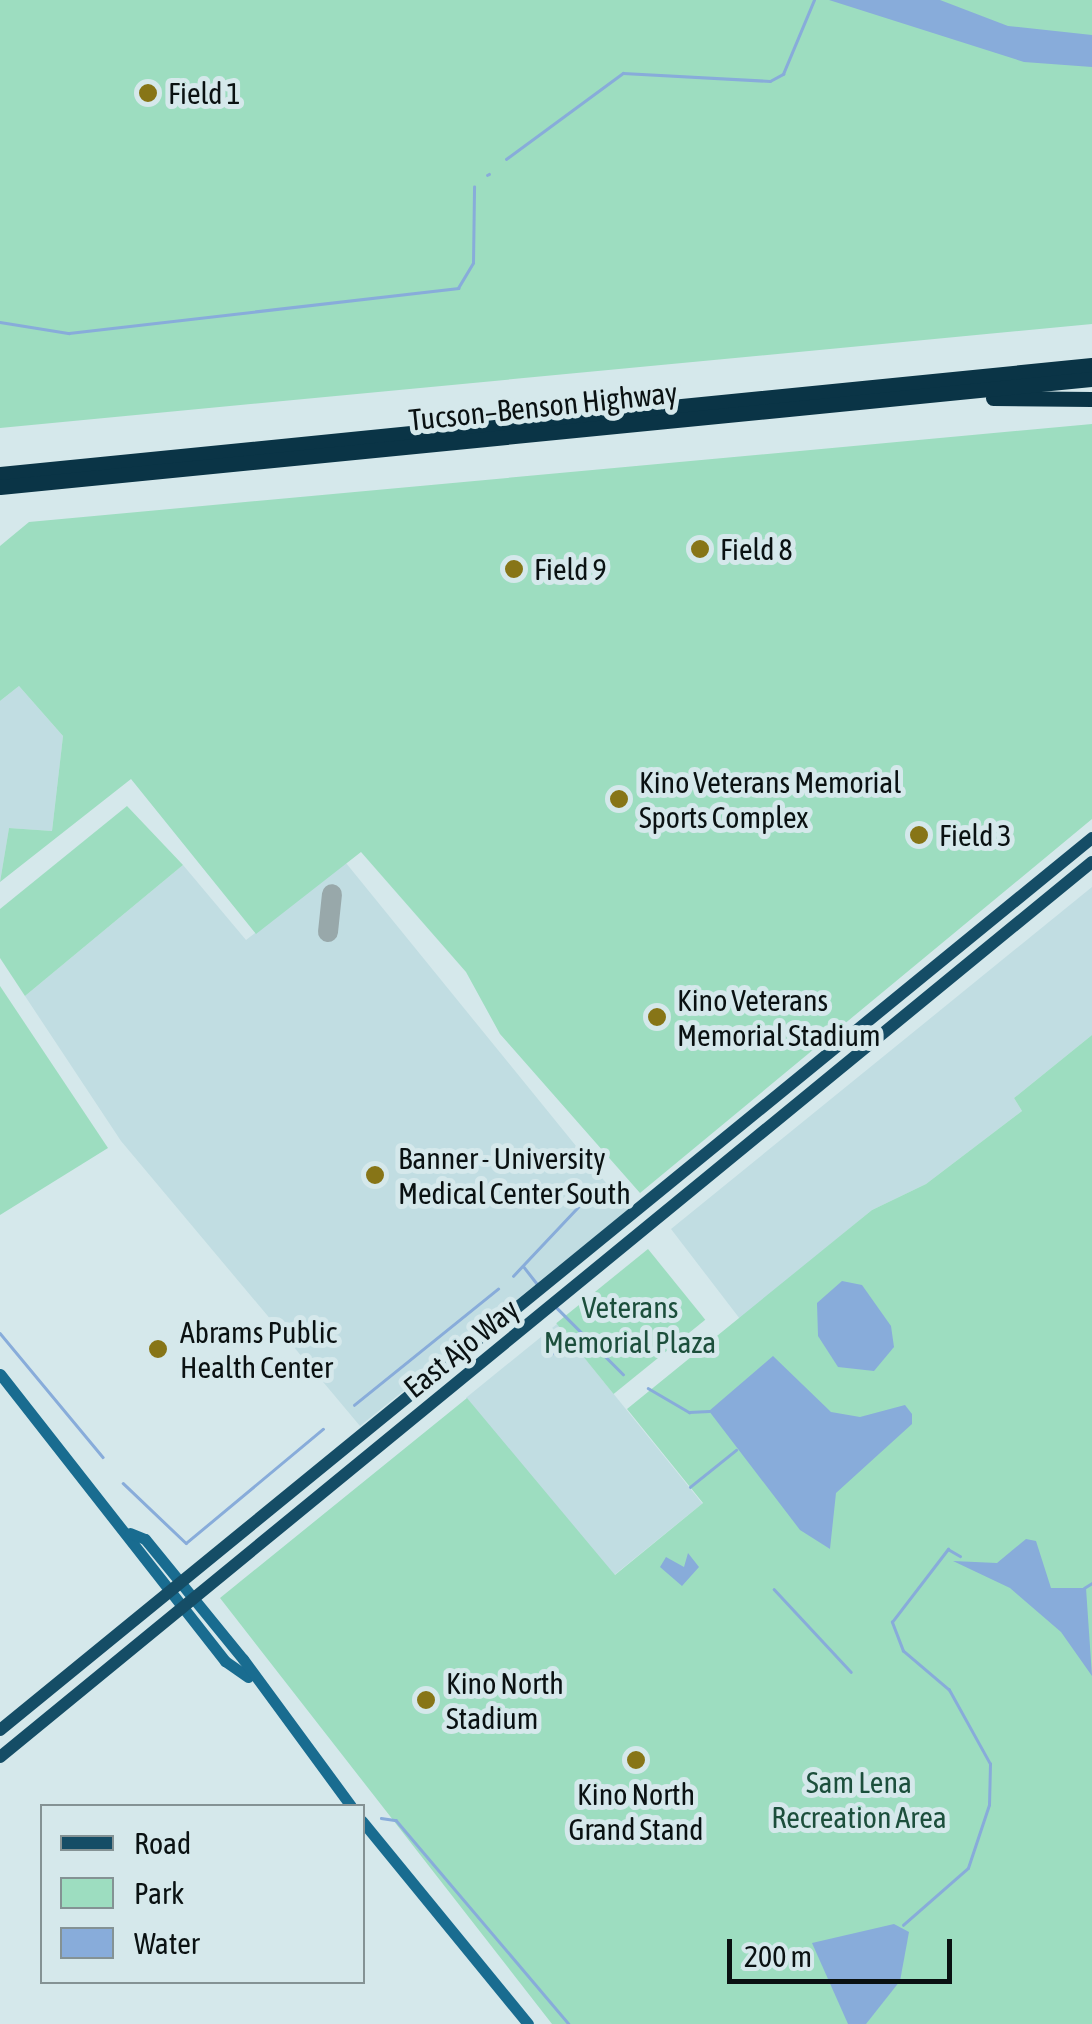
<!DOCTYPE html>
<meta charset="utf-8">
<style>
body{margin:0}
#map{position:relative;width:1092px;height:2024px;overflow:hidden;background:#d5e8eb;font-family:"Asap Condensed",sans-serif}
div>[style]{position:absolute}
.built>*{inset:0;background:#c1dde2;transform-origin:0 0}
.green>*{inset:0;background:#9dddc0;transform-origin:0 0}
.water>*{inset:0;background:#88acda}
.stream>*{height:2.5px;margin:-1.25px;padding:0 1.25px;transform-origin:1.25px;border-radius:1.25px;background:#88acda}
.taxiway>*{height:20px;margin:-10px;padding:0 10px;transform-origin:10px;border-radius:10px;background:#98a8aa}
.secondary>*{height:11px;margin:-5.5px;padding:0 5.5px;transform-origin:5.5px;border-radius:5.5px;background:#196c90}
.primary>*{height:12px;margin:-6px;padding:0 6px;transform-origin:6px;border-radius:6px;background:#154d66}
.highway>*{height:15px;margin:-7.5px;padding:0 7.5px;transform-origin:7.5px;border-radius:7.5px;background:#0a3446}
.dots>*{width:28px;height:28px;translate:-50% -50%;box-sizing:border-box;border:5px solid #d5e8eb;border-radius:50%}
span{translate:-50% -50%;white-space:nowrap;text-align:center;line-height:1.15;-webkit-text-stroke:10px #d5e8eb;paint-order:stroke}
.poi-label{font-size:30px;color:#0a1112}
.left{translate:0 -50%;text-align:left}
.street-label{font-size:30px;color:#0a1112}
.park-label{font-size:30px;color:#1c4f3c}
.legend{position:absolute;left:40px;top:1804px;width:325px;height:180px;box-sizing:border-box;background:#d5e8eb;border:2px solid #849294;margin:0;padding:12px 18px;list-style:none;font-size:30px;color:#0a1112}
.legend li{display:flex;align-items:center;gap:20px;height:50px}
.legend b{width:50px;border:2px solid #849294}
.scale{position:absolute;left:727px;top:1939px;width:225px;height:45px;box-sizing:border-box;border:5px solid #0a1112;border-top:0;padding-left:12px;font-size:30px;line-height:35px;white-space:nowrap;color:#0a1112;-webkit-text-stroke:8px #d5e8eb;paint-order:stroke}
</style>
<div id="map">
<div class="built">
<div style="clip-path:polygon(19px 686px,63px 736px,52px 831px,9px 828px,0 882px,0 701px)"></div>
<div style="clip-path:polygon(346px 863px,628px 1210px,360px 1426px,121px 1141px,25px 996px,183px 865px,246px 940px)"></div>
<div style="clip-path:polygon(1092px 887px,1092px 1035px,1014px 1098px,1022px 1111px,926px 1184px,872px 1210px,740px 1319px,671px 1229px)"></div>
<div style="left:557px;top:1324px;width:231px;height:117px;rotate:51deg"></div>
</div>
<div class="green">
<div style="clip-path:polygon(0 0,1092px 0,1092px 324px,0 428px)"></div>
<div style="clip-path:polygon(1092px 424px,1092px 819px,640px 1193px,500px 1034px,466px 972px,361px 852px,256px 934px,131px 779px,0 882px,9px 828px,52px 831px,63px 736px,19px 686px,0 701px,0 546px,29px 522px)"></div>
<div style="clip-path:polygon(127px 806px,183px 865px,25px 996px,0 958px,0 909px)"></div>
<div style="clip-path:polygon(0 986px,108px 1148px,0 1215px)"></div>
<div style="clip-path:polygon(1092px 1035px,1092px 2024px,552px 2024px,220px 1598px,467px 1398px,615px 1575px,703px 1503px,627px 1409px,872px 1210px,926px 1184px,1022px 1111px,1014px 1098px)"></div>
<div style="left:648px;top:1249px;width:91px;height:118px;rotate:51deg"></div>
</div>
<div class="water">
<div style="clip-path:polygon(829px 0,940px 0,1008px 26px,1092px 35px,1092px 67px,1024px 62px)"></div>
<div style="clip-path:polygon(842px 1281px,862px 1285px,891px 1326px,894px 1347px,874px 1371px,838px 1367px,818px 1336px,817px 1303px)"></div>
<div style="clip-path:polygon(773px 1356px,831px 1412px,860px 1417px,905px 1405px,912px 1414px,912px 1424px,836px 1493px,830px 1549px,800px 1530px,709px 1411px)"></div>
<div style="clip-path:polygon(1026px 1539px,1036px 1541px,1051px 1588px,1086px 1588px,1092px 1676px,1061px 1632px,1010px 1588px,953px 1561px,997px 1563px)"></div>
<div style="clip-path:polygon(688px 1553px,699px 1567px,682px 1586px,660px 1567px,666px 1557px,684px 1567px)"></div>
<div style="clip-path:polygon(894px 1924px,909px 1932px,900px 1981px,866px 2024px,848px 2024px,812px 1943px)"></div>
</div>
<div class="stream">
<div style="left:506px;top:159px;width:145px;rotate:-36.3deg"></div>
<div style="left:623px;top:73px;width:147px;rotate:3.1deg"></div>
<div style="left:770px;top:81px;width:15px;rotate:-28deg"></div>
<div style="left:783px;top:74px;width:80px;rotate:-67.3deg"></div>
<div style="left:487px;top:175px;width:2px;rotate:-27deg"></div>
<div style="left:0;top:322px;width:70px;rotate:9.1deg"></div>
<div style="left:69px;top:333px;width:392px;rotate:-6.6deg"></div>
<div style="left:458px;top:288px;width:29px;rotate:-59deg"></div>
<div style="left:473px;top:263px;width:76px;rotate:-89.2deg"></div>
<div style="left:524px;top:1267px;width:24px;rotate:52deg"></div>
<div style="left:513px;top:1276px;width:120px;rotate:-46.7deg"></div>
<div style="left:556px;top:1307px;width:95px;rotate:45deg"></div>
<div style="left:0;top:1333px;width:161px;rotate:50.3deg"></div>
<div style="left:550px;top:1355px;width:33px;rotate:-38deg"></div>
<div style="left:648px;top:1388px;width:48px;rotate:30.3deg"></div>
<div style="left:689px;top:1412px;width:20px;rotate:-3deg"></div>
<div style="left:354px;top:1405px;width:185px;rotate:-38.9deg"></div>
<div style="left:123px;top:1483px;width:87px;rotate:43.6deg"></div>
<div style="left:186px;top:1543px;width:178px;rotate:-39.8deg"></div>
<div style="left:690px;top:1487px;width:59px;rotate:-38.8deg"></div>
<div style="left:1084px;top:1588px;width:9px;rotate:-32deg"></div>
<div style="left:774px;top:1589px;width:113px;rotate:47.1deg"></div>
<div style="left:381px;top:1818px;width:15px;rotate:8deg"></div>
<div style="left:396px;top:1820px;width:267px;rotate:49.7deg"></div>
<div style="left:903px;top:1925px;width:86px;rotate:-41.2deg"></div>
<div style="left:968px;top:1868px;width:66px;rotate:-71.6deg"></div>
<div style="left:989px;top:1805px;width:41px;rotate:-88.6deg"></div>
<div style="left:990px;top:1764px;width:85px;rotate:-119deg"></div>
<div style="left:949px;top:1690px;width:60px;rotate:-139.7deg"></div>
<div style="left:903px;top:1651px;width:31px;rotate:-111deg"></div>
<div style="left:892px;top:1622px;width:92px;rotate:-52.5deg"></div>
<div style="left:948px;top:1549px;width:14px;rotate:30deg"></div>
</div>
<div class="taxiway">
<div style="left:328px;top:932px;width:38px;rotate:-84deg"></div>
</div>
<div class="secondary">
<div style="left:0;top:1374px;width:365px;rotate:51.9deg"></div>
<div style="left:225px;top:1661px;width:28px;rotate:35deg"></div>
<div style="left:130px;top:1533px;width:16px;rotate:22deg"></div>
<div style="left:145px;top:1539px;width:155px;rotate:50.8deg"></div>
<div style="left:243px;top:1659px;width:182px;rotate:53.7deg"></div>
<div style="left:362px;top:1821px;width:262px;rotate:50.7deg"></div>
</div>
<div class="primary">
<div style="left:0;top:1730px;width:1410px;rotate:-39.24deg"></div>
<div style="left:0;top:1757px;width:1412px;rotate:-39.34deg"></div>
</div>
<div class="highway">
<div style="left:993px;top:398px;width:99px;rotate:0.6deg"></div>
<div style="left:0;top:474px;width:1097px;rotate:-5.7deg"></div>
<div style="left:0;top:487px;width:1097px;rotate:-5.65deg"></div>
</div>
<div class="dots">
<div style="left:148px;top:93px;background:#877517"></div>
<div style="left:700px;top:549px;background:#877517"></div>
<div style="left:514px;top:569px;background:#877517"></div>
<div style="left:619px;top:799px;background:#877517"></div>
<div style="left:919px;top:835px;background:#877517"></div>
<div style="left:657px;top:1017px;background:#877517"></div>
<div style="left:375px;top:1175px;background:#877517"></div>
<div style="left:158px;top:1349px;background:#877517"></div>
<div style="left:426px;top:1700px;background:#877517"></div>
<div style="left:636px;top:1760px;background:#877517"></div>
</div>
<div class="poi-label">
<span class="left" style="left:168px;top:93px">Field 1</span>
<span class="left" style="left:720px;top:549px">Field 8</span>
<span class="left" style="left:534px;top:569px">Field 9</span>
<span class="left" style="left:639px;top:799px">Kino Veterans Memorial<br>Sports Complex</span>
<span class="left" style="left:939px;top:835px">Field 3</span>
<span class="left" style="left:677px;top:1017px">Kino Veterans<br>Memorial Stadium</span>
<span class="left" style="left:398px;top:1175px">Banner - University<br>Medical Center South</span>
<span class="left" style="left:180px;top:1349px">Abrams Public<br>Health Center</span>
<span class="left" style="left:446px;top:1700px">Kino North<br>Stadium</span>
<span style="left:636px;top:1811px">Kino North<br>Grand Stand</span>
</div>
<div class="street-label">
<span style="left:543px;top:406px;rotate:-6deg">Tucson–Benson Highway</span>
<span style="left:461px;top:1348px;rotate:-39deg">East Ajo Way</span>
</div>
<div class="park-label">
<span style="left:630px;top:1324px">Veterans<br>Memorial Plaza</span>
<span style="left:859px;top:1799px">Sam Lena<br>Recreation Area</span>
</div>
<ul class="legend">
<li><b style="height:12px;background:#154d66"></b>Road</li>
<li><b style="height:28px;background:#9dddc0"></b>Park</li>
<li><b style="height:28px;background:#88acda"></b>Water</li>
</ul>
<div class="scale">200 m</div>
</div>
